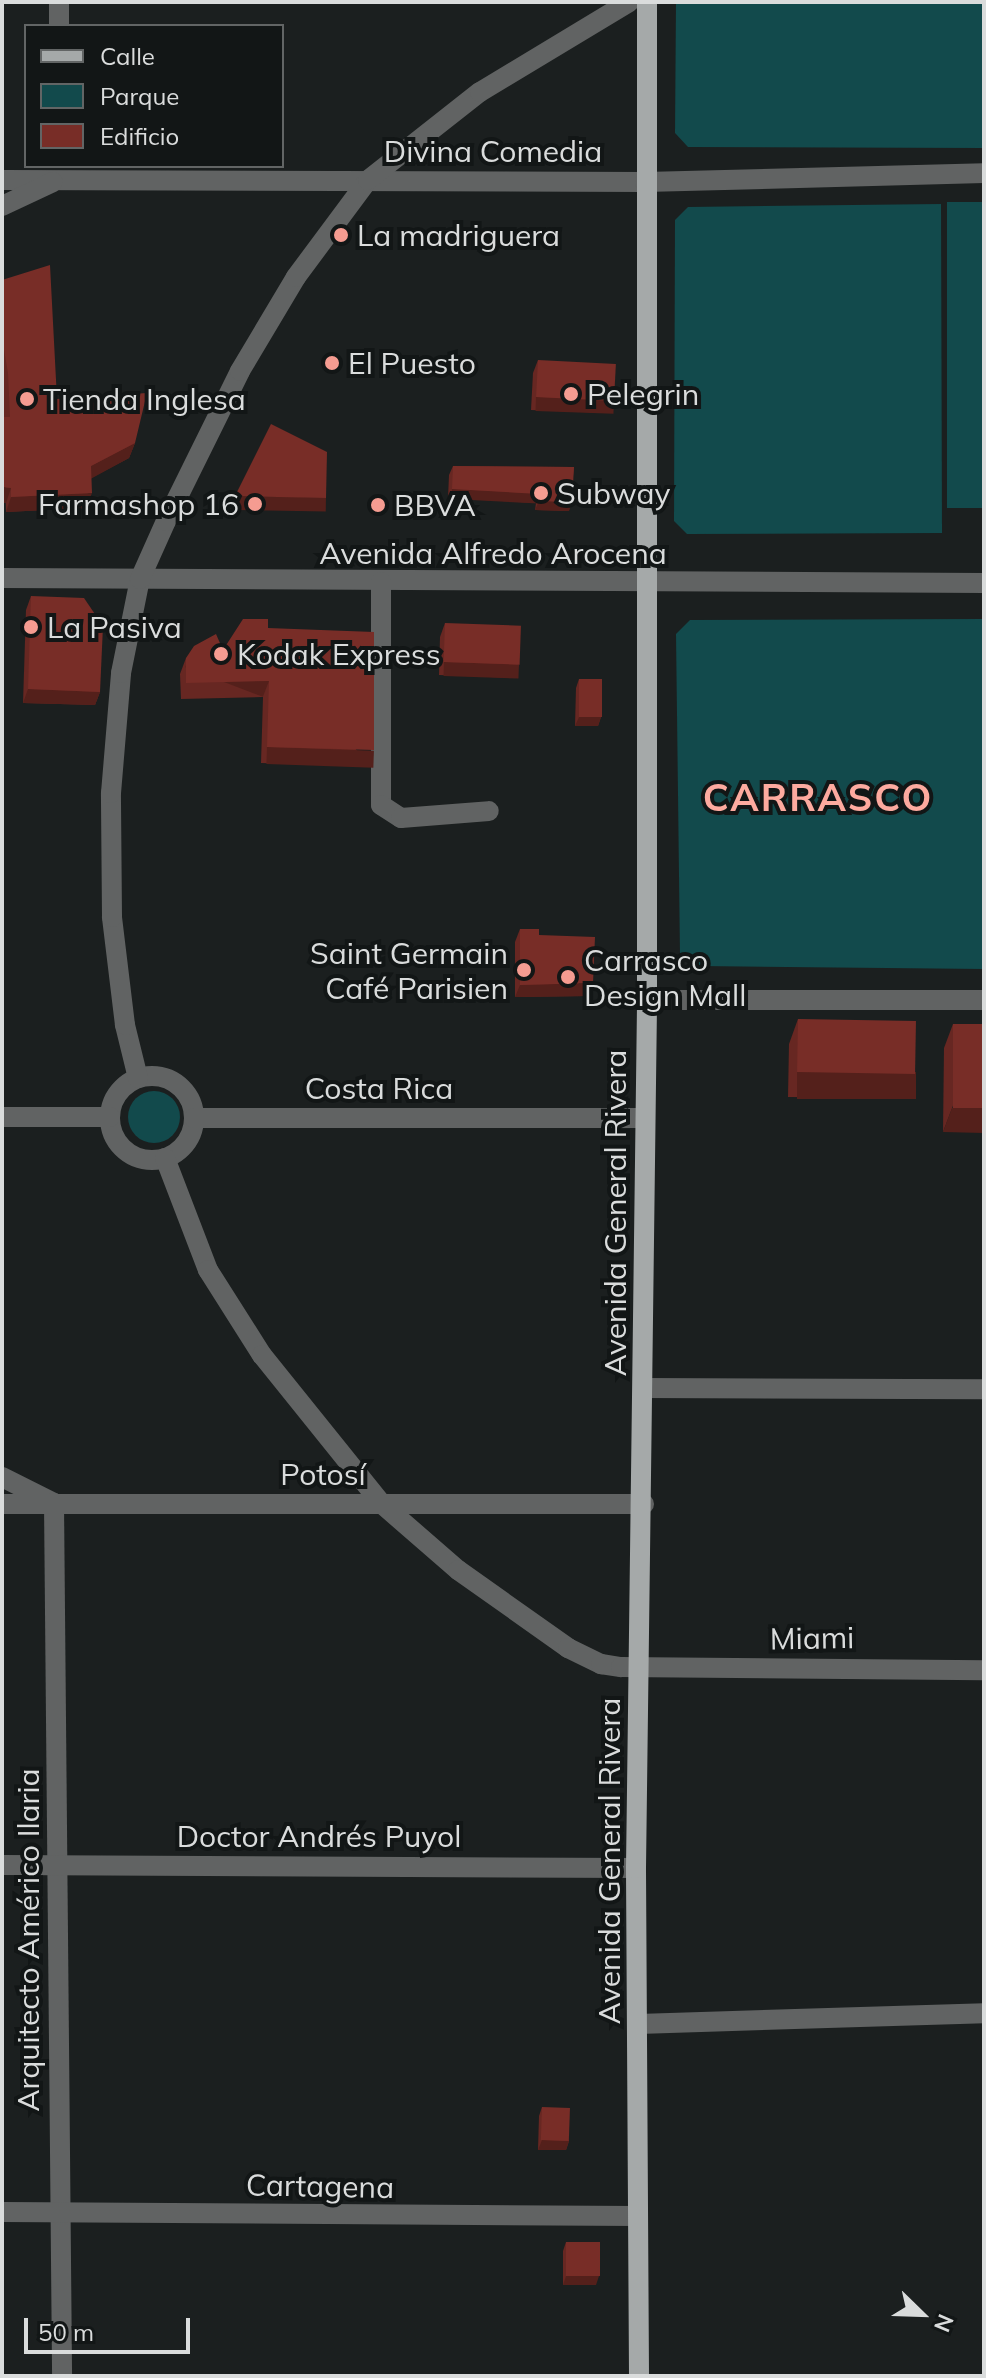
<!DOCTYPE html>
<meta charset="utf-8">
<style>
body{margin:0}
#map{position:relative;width:986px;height:2378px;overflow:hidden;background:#1b1f1f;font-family:Mulish,sans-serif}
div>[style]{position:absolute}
.green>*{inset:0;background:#124a4c;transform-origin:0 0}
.round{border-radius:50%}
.minor>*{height:20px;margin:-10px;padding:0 10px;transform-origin:10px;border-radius:10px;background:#616363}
.minor>.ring{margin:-10px;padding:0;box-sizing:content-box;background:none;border:20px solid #616363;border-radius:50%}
.major>*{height:20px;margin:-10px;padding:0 10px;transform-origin:10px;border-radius:10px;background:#a5a9a9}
.wall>*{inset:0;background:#672722}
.shaded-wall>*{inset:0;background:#54201b;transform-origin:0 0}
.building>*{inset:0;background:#782d27;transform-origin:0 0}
.dots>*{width:22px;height:22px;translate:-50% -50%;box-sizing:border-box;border:4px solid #121616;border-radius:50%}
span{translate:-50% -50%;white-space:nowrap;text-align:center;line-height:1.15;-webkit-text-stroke:8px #121616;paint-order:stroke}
.street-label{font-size:30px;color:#dadcdc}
.poi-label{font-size:30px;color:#dadcdc}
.left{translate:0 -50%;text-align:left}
.right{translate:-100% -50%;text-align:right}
.district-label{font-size:38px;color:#fdaa9f;font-weight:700;letter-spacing:2px}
.frame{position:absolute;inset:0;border:4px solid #dadcdc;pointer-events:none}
.legend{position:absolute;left:24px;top:24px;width:260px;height:144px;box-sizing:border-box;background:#121616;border:2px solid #626565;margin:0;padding:10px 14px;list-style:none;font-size:24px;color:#dadcdc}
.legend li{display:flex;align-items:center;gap:16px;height:40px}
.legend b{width:40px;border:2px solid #626565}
.north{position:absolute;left:882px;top:2274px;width:80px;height:80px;-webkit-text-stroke:6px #121616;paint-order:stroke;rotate:113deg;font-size:22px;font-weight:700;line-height:32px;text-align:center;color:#dadcdc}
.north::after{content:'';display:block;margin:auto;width:28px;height:36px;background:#dadcdc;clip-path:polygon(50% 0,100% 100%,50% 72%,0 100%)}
.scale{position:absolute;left:24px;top:2318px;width:166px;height:36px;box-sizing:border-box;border:4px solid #dadcdc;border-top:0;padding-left:10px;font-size:24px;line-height:28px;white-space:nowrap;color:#dadcdc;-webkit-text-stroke:6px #121616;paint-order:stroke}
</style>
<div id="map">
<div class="green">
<div style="clip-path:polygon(676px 2px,984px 2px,984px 148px,688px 147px,675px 133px)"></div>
<div style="left:947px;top:202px;width:37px;height:306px"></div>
<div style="clip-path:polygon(941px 204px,942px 533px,687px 534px,674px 521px,675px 220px,688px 207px)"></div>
<div style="clip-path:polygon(984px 619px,984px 969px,699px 966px,680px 954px,676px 634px,690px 620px)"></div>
<div class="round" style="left:128px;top:1091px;width:52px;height:52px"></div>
</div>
<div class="minor">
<div style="left:59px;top:2px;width:24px;rotate:90deg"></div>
<div style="left:2px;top:180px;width:643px;rotate:0.18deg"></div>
<div style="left:645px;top:182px;width:339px;rotate:-1.5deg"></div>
<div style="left:2px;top:206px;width:56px;rotate:-25.2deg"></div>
<div style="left:2px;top:578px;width:982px;rotate:0.29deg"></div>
<div style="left:381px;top:582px;width:223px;rotate:90deg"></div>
<div style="left:381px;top:805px;width:24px;rotate:33deg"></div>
<div style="left:401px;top:818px;width:88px;rotate:-4.5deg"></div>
<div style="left:647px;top:1000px;width:337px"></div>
<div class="ring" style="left:110px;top:1076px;width:64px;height:64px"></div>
<div style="left:138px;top:1078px;width:55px;rotate:-103.8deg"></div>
<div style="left:125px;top:1025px;width:109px;rotate:-96.9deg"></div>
<div style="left:112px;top:917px;width:124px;rotate:-90.5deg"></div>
<div style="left:111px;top:793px;width:120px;rotate:-85.2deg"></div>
<div style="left:121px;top:673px;width:96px;rotate:-78.6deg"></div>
<div style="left:140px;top:579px;width:64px;rotate:-65.9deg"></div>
<div style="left:166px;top:521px;width:167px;rotate:-63.7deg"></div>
<div style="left:240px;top:371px;width:109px;rotate:-59.2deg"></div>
<div style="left:296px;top:277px;width:121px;rotate:-53.4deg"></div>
<div style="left:368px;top:180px;width:142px;rotate:-38.2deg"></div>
<div style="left:480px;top:92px;width:174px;rotate:-31.1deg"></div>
<div style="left:2px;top:1117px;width:108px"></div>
<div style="left:194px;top:1118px;width:450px"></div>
<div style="left:165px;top:1158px;width:120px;rotate:69deg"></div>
<div style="left:208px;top:1270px;width:101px;rotate:57.6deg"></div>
<div style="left:262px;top:1355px;width:191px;rotate:51.2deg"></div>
<div style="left:382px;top:1504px;width:101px;rotate:41deg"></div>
<div style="left:458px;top:1570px;width:135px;rotate:35.3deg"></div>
<div style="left:568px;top:1648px;width:37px;rotate:26deg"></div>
<div style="left:601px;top:1664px;width:20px;rotate:9deg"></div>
<div style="left:621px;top:1667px;width:363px;rotate:0.5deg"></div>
<div style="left:643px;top:1388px;width:341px;rotate:0.2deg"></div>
<div style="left:2px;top:1477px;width:58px;rotate:26.6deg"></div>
<div style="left:54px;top:1503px;width:873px;rotate:89.47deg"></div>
<div style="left:2px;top:1504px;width:642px"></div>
<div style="left:2px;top:1865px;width:634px;rotate:0.27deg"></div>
<div style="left:638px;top:2024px;width:346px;rotate:-1.8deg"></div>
<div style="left:2px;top:2212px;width:635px;rotate:0.36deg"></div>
</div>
<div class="major">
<div style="left:639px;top:2376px;width:508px;rotate:-90.34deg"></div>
<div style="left:636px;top:1868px;width:868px;rotate:-89.27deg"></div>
<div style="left:647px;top:1000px;width:998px;rotate:-90deg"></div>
</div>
<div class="wall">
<div style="clip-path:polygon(2px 280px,57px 399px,135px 443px,129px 458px,91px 478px,86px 508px,6px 512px,2px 384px)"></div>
<div style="clip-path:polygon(538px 360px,609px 413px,531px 410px,533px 373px)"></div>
<div style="clip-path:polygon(453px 466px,574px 467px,569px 511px,535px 510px,536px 503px,448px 498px,449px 475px)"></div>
<div style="clip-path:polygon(31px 596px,100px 692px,95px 705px,23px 703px,26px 610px)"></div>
<div style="clip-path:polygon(445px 623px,519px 665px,514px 678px,439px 675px,440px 637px)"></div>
<div style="clip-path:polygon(268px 628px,368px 766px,261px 763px,263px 697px,181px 699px,180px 674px,186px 658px,223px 650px)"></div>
<div style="clip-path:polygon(579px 679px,601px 717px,598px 726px,575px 726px,576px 688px)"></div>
<div style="clip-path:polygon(520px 929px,539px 935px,589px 996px,515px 997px,515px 942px)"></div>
<div style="clip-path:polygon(798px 1019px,907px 1098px,788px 1097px,789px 1044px)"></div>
<div style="clip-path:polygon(953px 1024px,984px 1024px,943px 1132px,944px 1048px)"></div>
<div style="clip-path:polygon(542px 2107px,569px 2141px,566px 2150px,538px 2150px,539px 2116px)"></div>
<div style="clip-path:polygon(566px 2242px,596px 2285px,563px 2285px,563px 2251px)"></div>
</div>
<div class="shaded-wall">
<div style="left:536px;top:397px;width:78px;height:14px;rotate:2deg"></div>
<div style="clip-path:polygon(135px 443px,129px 458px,85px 482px,91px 466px)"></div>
<div style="clip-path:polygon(2px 487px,11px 488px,6px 503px,2px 503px)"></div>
<div style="left:452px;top:489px;width:87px;height:10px;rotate:3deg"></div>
<div style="clip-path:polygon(92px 493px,86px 508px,6px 512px,11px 497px)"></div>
<div style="left:235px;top:496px;width:91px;height:14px;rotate:1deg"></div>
<div style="clip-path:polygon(539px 501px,572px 502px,569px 511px,535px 510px)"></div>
<div style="left:444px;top:662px;width:75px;height:14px;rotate:2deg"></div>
<div style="left:269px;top:681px;width:17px;height:83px;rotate:111deg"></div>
<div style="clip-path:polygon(28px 689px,100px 692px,95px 705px,23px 703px)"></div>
<div style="clip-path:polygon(579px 717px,601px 717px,598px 726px,575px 726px)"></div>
<div style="left:267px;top:747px;width:107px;height:17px;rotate:2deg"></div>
<div style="clip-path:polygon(593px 983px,589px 996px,515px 997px,520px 985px)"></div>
<div style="left:797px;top:1072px;width:119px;height:27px"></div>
<div style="clip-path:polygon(952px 1108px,984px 1108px,984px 1133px,943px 1132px)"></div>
<div style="clip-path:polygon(542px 2140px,569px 2141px,566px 2150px,538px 2150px)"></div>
<div style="clip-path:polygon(566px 2276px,599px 2276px,596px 2285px,563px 2285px)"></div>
</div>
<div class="building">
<div style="clip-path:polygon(50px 265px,57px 399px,147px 393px,135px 443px,91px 466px,92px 493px,11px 497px,11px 488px,2px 487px,2px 417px,10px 417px,8px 373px,2px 338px,2px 280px)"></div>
<div style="left:538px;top:360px;width:78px;height:37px;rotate:3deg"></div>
<div style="clip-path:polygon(271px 424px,327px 452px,326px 498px,235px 496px)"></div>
<div style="clip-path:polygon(453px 466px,574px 467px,572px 502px,539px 501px,539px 494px,452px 489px)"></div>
<div style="clip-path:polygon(31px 596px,84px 598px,103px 626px,100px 692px,28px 689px)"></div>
<div style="clip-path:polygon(243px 619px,268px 619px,268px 628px,374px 632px,374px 750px,267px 747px,269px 681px,186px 683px,186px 658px,194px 646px,216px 634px,223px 650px)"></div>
<div style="left:445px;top:623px;width:76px;height:39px;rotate:2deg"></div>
<div style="left:579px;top:679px;width:23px;height:38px"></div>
<div style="clip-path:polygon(520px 929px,539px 929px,539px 935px,595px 937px,593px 983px,520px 985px)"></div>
<div style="left:798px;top:1019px;width:118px;height:53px;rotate:1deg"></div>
<div style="left:953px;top:1024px;width:31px;height:84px"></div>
<div style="left:542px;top:2107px;width:28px;height:33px;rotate:2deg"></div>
<div style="left:566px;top:2242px;width:34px;height:34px"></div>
</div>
<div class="dots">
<div style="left:341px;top:235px;background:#f59c91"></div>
<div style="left:332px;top:363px;background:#f59c91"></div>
<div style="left:571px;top:394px;background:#f59c91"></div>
<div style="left:27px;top:399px;background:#f59c91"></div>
<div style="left:541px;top:493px;background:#f59c91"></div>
<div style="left:255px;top:504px;background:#f59c91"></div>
<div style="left:378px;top:505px;background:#f59c91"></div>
<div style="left:31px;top:627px;background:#f59c91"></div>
<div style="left:221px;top:654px;background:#f59c91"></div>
<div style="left:524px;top:970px;background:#f59c91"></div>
<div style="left:568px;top:977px;background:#f59c91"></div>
</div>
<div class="street-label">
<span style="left:493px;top:151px">Divina Comedia</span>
<span style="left:493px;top:553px">Avenida Alfredo Arocena</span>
<span style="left:379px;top:1088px">Costa Rica</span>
<span style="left:615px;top:1213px;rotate:-90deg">Avenida General Rivera</span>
<span style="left:323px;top:1474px">Potosí</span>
<span style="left:812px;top:1638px;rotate:-1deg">Miami</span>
<span style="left:319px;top:1836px">Doctor Andrés Puyol</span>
<span style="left:609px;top:1861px;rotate:-90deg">Avenida General Rivera</span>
<span style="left:28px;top:1940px;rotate:-90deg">Arquitecto Américo Ilaria</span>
<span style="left:320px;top:2186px;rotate:1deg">Cartagena</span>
</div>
<div class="poi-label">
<span class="left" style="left:357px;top:235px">La madriguera</span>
<span class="left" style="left:348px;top:363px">El Puesto</span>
<span class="left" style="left:587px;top:394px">Pelegrin</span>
<span class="left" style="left:43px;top:399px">Tienda Inglesa</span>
<span class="left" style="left:557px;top:493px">Subway</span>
<span class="right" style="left:239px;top:504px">Farmashop 16</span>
<span class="left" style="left:394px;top:505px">BBVA</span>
<span class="left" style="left:47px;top:627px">La Pasiva</span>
<span class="left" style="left:237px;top:654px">Kodak Express</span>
<span class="right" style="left:508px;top:970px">Saint Germain<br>Café Parisien</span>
<span class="left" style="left:584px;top:977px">Carrasco<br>Design Mall</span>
</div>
<div class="district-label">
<span style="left:818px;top:798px">CARRASCO</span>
</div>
<div class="frame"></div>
<ul class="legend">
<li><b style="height:10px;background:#a5a9a9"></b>Calle</li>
<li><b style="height:22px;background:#124a4c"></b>Parque</li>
<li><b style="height:22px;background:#782d27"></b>Edificio</li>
</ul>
<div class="north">N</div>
<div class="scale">50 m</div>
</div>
